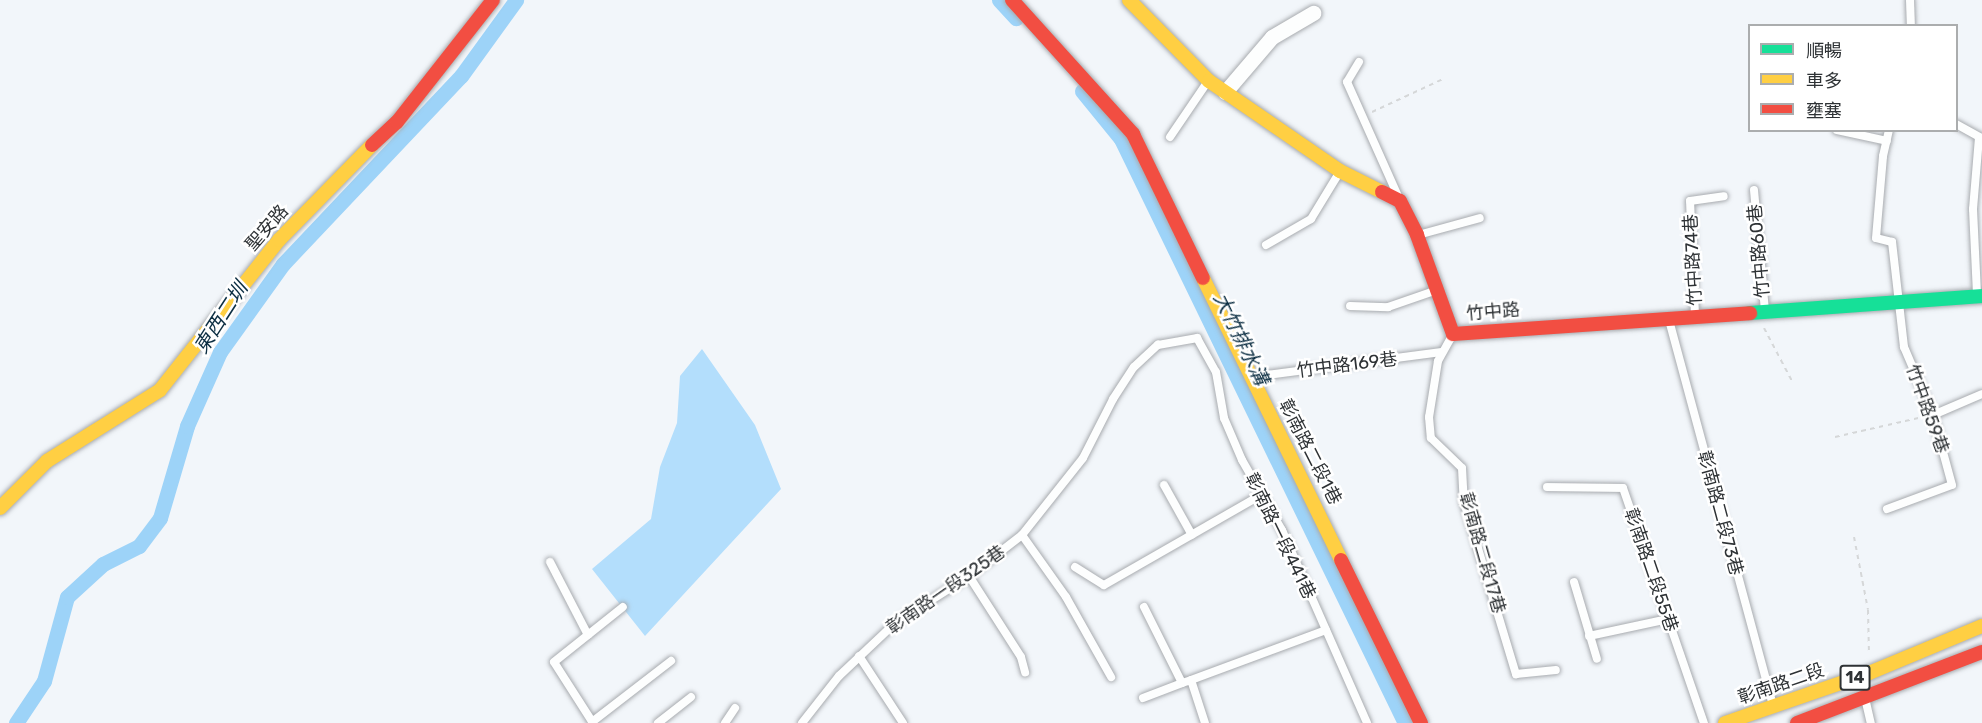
<!DOCTYPE html>
<meta charset="utf-8">
<style>
body{margin:0}
#map{position:relative;width:1982px;height:723px;overflow:hidden;background:#f2f6fa;font-family:Rubik,"Noto Sans TC",sans-serif}
div>[style]{position:absolute}
.forest>*{inset:0;background:#b3defc}
.canal>*{height:15px;margin:-7.5px;padding:0 7.5px;transform-origin:7.5px;border-radius:7.5px;background:#9dd3f8}
.path>*{height:2px;margin-top:-1px;transform-origin:0;background:repeating-linear-gradient(90deg,#d5d7d8 0 4.5px,transparent 0 9px)}
.roads{filter:drop-shadow(0 0 2px #a8abaf) drop-shadow(0 0 2px #a8abaf)}
.lane>*{height:8px;margin:-4px;padding:0 4px;transform-origin:4px;border-radius:4px;background:#fdfefe}
.street>*{height:15px;margin:-7.5px;padding:0 7.5px;transform-origin:7.5px;border-radius:7.5px;background:#fdfefe}
.fast>*{height:14px;margin:-7px;padding:0 7px;transform-origin:7px;border-radius:7px;background:#16e098}
.slow>*{height:14px;margin:-7px;padding:0 7px;transform-origin:7px;border-radius:7px;background:#ffcf43}
.jam>*{height:14px;margin:-7px;padding:0 7px;transform-origin:7px;border-radius:7px;background:#f24e42}
span{translate:-50% -50%;white-space:nowrap;text-align:center;line-height:1.15;-webkit-text-stroke:5px #fff;paint-order:stroke}
.shield-label span{padding:2px 4px;background:#fff;border:2px solid;border-radius:4px;-webkit-text-stroke-width:0}
.shield-label{font-size:16px;color:#2e3235;font-weight:700}
.street-label{font-size:18px;color:#2e3235}
.water-label{font-size:20px;color:#0c2e42;font-style:italic}
.legend{position:absolute;left:1748px;top:24px;width:210px;height:108px;box-sizing:border-box;background:#fff;border:2px solid #abadae;margin:0;padding:8px 10px;list-style:none;font-size:18px;color:#2e3235}
.legend li{display:flex;align-items:center;gap:12px;height:30px}
.legend b{width:30px;border:2px solid #abadae}
</style>
<div id="map">
<div class="forest">
<div style="clip-path:polygon(702px 349px,755px 425px,781px 489px,645px 636px,592px 569px,651px 519px,660px 467px,677px 423px,680px 376px)"></div>
</div>
<div class="canal">
<div style="left:999px;top:0;width:25px;rotate:47deg"></div>
<div style="left:1082px;top:91px;width:62px;rotate:50.9deg"></div>
<div style="left:1121px;top:139px;width:649px;rotate:64.07deg"></div>
<div style="left:16px;top:723px;width:50px;rotate:-56.3deg"></div>
<div style="left:44px;top:681px;width:87px;rotate:-74.7deg"></div>
<div style="left:67px;top:597px;width:49px;rotate:-42.5deg"></div>
<div style="left:103px;top:564px;width:40px;rotate:-26.6deg"></div>
<div style="left:139px;top:546px;width:35px;rotate:-53deg"></div>
<div style="left:160px;top:518px;width:96px;rotate:-73.6deg"></div>
<div style="left:187px;top:426px;width:81px;rotate:-66deg"></div>
<div style="left:220px;top:352px;width:108px;rotate:-54.4deg"></div>
<div style="left:283px;top:264px;width:259px;rotate:-46.6deg"></div>
<div style="left:461px;top:76px;width:94px;rotate:-54.1deg"></div>
</div>
<div class="path">
<div style="left:1372px;top:112px;width:78px;rotate:-24.9deg"></div>
<div style="left:1764px;top:328px;width:60px;rotate:62.2deg"></div>
<div style="left:1835px;top:437px;width:90px;rotate:-12.8deg"></div>
<div style="left:1854px;top:537px;width:74px;rotate:79.1deg"></div>
<div style="left:1868px;top:610px;width:43px;rotate:88.7deg"></div>
</div>
<div class="roads">
<div class="lane">
<div style="left:1910px;top:0;width:26px;rotate:88deg"></div>
<div style="left:1359px;top:62px;width:23px;rotate:121deg"></div>
<div style="left:1347px;top:82px;width:123px;rotate:65.9deg"></div>
<div style="left:1956px;top:124px;width:29px;rotate:29deg"></div>
<div style="left:1837px;top:130px;width:51px;rotate:12.4deg"></div>
<div style="left:1170px;top:137px;width:68px;rotate:-55.8deg"></div>
<div style="left:1754px;top:190px;width:121px;rotate:84.8deg"></div>
<div style="left:1418px;top:235px;width:64px;rotate:-15.3deg"></div>
<div style="left:1266px;top:245px;width:52px;rotate:-30deg"></div>
<div style="left:1311px;top:219px;width:54px;rotate:-58.7deg"></div>
<div style="left:1977px;top:294px;width:85px;rotate:-92.7deg"></div>
<div style="left:1973px;top:209px;width:72px;rotate:-85.2deg"></div>
<div style="left:1350px;top:306px;width:38px;rotate:2deg"></div>
<div style="left:1388px;top:307px;width:52px;rotate:-19.1deg"></div>
<div style="left:1695px;top:315px;width:114px;rotate:-92.5deg"></div>
<div style="left:1690px;top:201px;width:34px;rotate:-8deg"></div>
<div style="left:1669px;top:320px;width:400px;rotate:74.9deg"></div>
<div style="left:1453px;top:334px;width:31px;rotate:119deg"></div>
<div style="left:1438px;top:361px;width:57px;rotate:99.1deg"></div>
<div style="left:1429px;top:417px;width:21px;rotate:85deg"></div>
<div style="left:1431px;top:438px;width:43px;rotate:44.1deg"></div>
<div style="left:1462px;top:468px;width:34px;rotate:87deg"></div>
<div style="left:1464px;top:502px;width:180px;rotate:73.2deg"></div>
<div style="left:1516px;top:674px;width:40px;rotate:-5.7deg"></div>
<div style="left:1252px;top:377px;width:191px;rotate:-7.5deg"></div>
<div style="left:1933px;top:415px;width:53px;rotate:-23.2deg"></div>
<div style="left:1164px;top:485px;width:57px;rotate:60.8deg"></div>
<div style="left:1547px;top:487px;width:76px;rotate:0.8deg"></div>
<div style="left:1623px;top:488px;width:249px;rotate:71deg"></div>
<div style="left:1887px;top:509px;width:69px;rotate:-20.3deg"></div>
<div style="left:1952px;top:485px;width:73px;rotate:-105.2deg"></div>
<div style="left:1933px;top:415px;width:74px;rotate:-113.1deg"></div>
<div style="left:1904px;top:347px;width:106px;rotate:-96.5deg"></div>
<div style="left:1892px;top:242px;width:16px;rotate:-166deg"></div>
<div style="left:1876px;top:238px;width:82px;rotate:-85.1deg"></div>
<div style="left:1883px;top:156px;width:27px;rotate:-77deg"></div>
<div style="left:1022px;top:535px;width:76px;rotate:54.6deg"></div>
<div style="left:1066px;top:597px;width:92px;rotate:60.6deg"></div>
<div style="left:550px;top:562px;width:82px;rotate:62.5deg"></div>
<div style="left:1075px;top:567px;width:34px;rotate:32deg"></div>
<div style="left:1104px;top:585px;width:181px;rotate:-29.8deg"></div>
<div style="left:969px;top:576px;width:96px;rotate:57.3deg"></div>
<div style="left:1021px;top:657px;width:16px;rotate:75deg"></div>
<div style="left:1574px;top:582px;width:80px;rotate:73.4deg"></div>
<div style="left:1144px;top:607px;width:85px;rotate:63.4deg"></div>
<div style="left:1182px;top:683px;width:9px;rotate:-18deg"></div>
<div style="left:1589px;top:636px;width:81px;rotate:-12.1deg"></div>
<div style="left:859px;top:656px;width:80px;rotate:56.7deg"></div>
<div style="left:1143px;top:698px;width:42px;rotate:-21deg"></div>
<div style="left:1865px;top:698px;width:26px;rotate:77deg"></div>
<div style="left:592px;top:722px;width:100px;rotate:-37.7deg"></div>
<div style="left:593px;top:723px;width:72px;rotate:-122.6deg"></div>
<div style="left:554px;top:662px;width:88px;rotate:-38.6deg"></div>
<div style="left:658px;top:723px;width:42px;rotate:-38.2deg"></div>
<div style="left:725px;top:723px;width:18px;rotate:-56deg"></div>
<div style="left:802px;top:723px;width:60px;rotate:-51.8deg"></div>
<div style="left:839px;top:676px;width:76px;rotate:-43.4deg"></div>
<div style="left:894px;top:624px;width:89px;rotate:-32.6deg"></div>
<div style="left:969px;top:576px;width:67px;rotate:-37.7deg"></div>
<div style="left:1022px;top:535px;width:98px;rotate:-51.6deg"></div>
<div style="left:1083px;top:458px;width:66px;rotate:-63deg"></div>
<div style="left:1113px;top:399px;width:38px;rotate:-57deg"></div>
<div style="left:1134px;top:367px;width:33px;rotate:-43deg"></div>
<div style="left:1158px;top:345px;width:40px;rotate:-10deg"></div>
<div style="left:1197px;top:338px;width:39px;rotate:61deg"></div>
<div style="left:1216px;top:372px;width:47px;rotate:80.1deg"></div>
<div style="left:1224px;top:418px;width:46px;rotate:66.8deg"></div>
<div style="left:1242px;top:460px;width:81px;rotate:60.3deg"></div>
<div style="left:1282px;top:530px;width:211px;rotate:66.2deg"></div>
<div style="left:1205px;top:723px;width:45px;rotate:-108deg"></div>
<div style="left:1191px;top:680px;width:144px;rotate:-20.3deg"></div>
</div>
<div class="street">
<div style="left:1225px;top:92px;width:72px;rotate:-49.5deg"></div>
<div style="left:1272px;top:37px;width:48px;rotate:-30.3deg"></div>
</div>
<div class="fast">
<div style="left:1750px;top:313px;width:233px;rotate:-4.2deg"></div>
</div>
<div class="slow">
<div style="left:1129px;top:0;width:114px;rotate:45.4deg"></div>
<div style="left:1209px;top:81px;width:159px;rotate:34.5deg"></div>
<div style="left:1340px;top:171px;width:47px;rotate:26.6deg"></div>
<div style="left:1203px;top:278px;width:314px;rotate:63.9deg"></div>
<div style="left:0;top:508px;width:66px;rotate:-45deg"></div>
<div style="left:47px;top:461px;width:133px;rotate:-32.1deg"></div>
<div style="left:160px;top:390px;width:191px;rotate:-51.6deg"></div>
<div style="left:279px;top:240px;width:133px;rotate:-45.6deg"></div>
<div style="left:1725px;top:723px;width:152px;rotate:-19.1deg"></div>
<div style="left:1869px;top:673px;width:122px;rotate:-22.6deg"></div>
</div>
<div class="jam">
<div style="left:1012px;top:0;width:181px;rotate:47.9deg"></div>
<div style="left:1133px;top:134px;width:160px;rotate:64.1deg"></div>
<div style="left:372px;top:145px;width:34px;rotate:-43deg"></div>
<div style="left:397px;top:122px;width:155px;rotate:-51.8deg"></div>
<div style="left:1382px;top:192px;width:20px;rotate:27deg"></div>
<div style="left:1400px;top:201px;width:38px;rotate:63deg"></div>
<div style="left:1417px;top:235px;width:105px;rotate:70deg"></div>
<div style="left:1453px;top:334px;width:298px;rotate:-4deg"></div>
<div style="left:1341px;top:560px;width:182px;rotate:63.9deg"></div>
<div style="left:1797px;top:723px;width:198px;rotate:-21deg"></div>
</div>
</div>
<div class="shield-label">
<span style="left:1855px;top:678px">14</span>
</div>
<div class="street-label">
<span style="left:267px;top:228px;rotate:-49deg">聖安路</span>
<span style="left:1759px;top:251px;rotate:-95deg">竹中路60巷</span>
<span style="left:1693px;top:260px;rotate:-93deg">竹中路74巷</span>
<span style="left:1493px;top:312px;rotate:-5deg">竹中路</span>
<span style="left:1347px;top:365px;rotate:-7deg">竹中路169巷</span>
<span style="left:1927px;top:409px;rotate:70deg">竹中路59巷</span>
<span style="left:1310px;top:452px;rotate:63deg">彰南路二段1巷</span>
<span style="left:1720px;top:513px;rotate:75deg">彰南路二段73巷</span>
<span style="left:1280px;top:536px;rotate:64deg">彰南路一段441巷</span>
<span style="left:1482px;top:553px;rotate:74deg">彰南路二段17巷</span>
<span style="left:1651px;top:570px;rotate:71deg">彰南路二段55巷</span>
<span style="left:946px;top:590px;rotate:-35deg">彰南路一段325巷</span>
<span style="left:1781px;top:684px;rotate:-19deg">彰南路二段</span>
</div>
<div class="water-label">
<span style="left:221px;top:318px;rotate:-57deg">東西二圳</span>
<span style="left:1241px;top:339px;rotate:64deg">大竹排水溝</span>
</div>
<ul class="legend">
<li><b style="height:8px;background:#16e098"></b>順暢</li>
<li><b style="height:8px;background:#ffcf43"></b>車多</li>
<li><b style="height:8px;background:#f24e42"></b>壅塞</li>
</ul>
</div>
